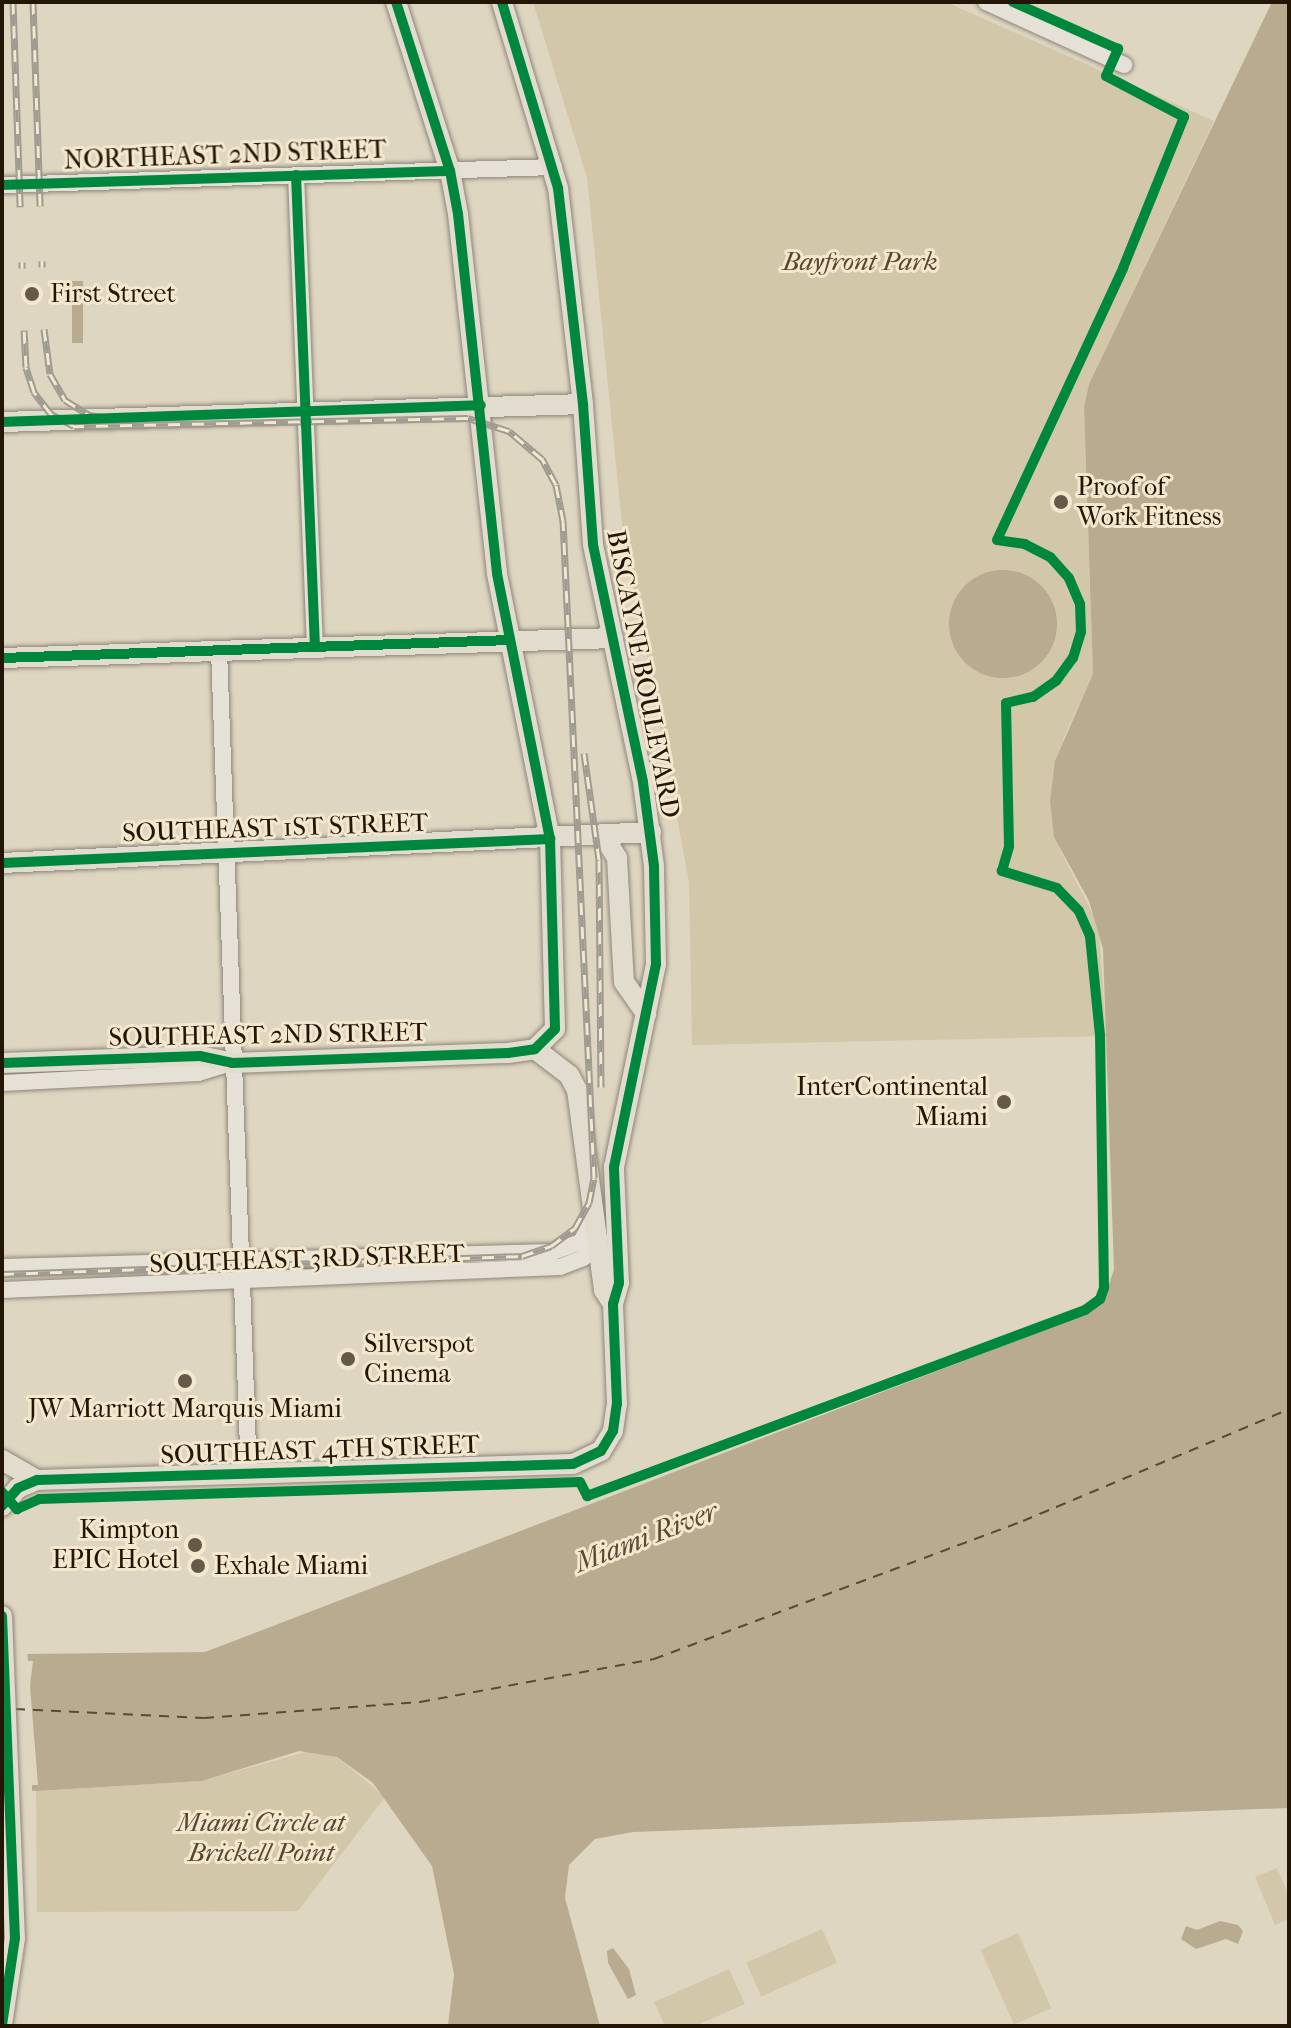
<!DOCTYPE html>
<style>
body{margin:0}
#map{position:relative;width:1291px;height:2028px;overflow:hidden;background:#dfd6c1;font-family:"IM FELL French Canon",serif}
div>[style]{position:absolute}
.green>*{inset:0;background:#d3c7aa;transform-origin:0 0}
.water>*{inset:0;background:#b8ab8f;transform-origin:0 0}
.round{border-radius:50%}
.pier>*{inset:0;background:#dfd6c1}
.ferry>*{height:2px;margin-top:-1px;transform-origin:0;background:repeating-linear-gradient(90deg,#594a35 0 10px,transparent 0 18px)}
.roads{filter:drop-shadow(0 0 2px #8d8679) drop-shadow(0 0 2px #8d8679)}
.minor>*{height:16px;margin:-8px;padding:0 8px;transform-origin:8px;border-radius:8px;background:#e6e1d6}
.major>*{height:20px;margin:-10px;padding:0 10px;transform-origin:10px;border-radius:10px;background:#e2dccf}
.rail>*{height:7px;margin-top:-3.5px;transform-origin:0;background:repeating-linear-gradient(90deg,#f3e8ce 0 12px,#a09b91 0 24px);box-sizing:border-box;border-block:2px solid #a09b91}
.cycleway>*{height:10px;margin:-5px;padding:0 5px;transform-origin:5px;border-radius:5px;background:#00873e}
.dots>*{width:22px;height:22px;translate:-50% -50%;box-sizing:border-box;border:4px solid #f3e8ce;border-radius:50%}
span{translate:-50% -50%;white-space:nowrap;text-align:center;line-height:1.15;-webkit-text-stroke:6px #f3e8ce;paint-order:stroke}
.street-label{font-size:26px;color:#241607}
.park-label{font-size:26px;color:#564732;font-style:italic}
.poi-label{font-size:26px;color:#241607}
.left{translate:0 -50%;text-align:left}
.right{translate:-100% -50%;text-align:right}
.water-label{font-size:28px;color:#594a35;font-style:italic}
.frame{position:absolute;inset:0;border:4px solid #241607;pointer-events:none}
</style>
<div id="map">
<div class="green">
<div style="clip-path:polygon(533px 2px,946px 2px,1214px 121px,1089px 384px,1084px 407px,1093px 675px,1064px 737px,1050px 801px,1060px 850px,1099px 926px,1106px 1036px,692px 1045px,689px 882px,622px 524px,587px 178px)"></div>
<div style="clip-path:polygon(309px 1751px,337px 1757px,385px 1797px,298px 1911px,37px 1912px,36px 1791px,202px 1781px)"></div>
<div style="clip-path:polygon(1277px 1868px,1289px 1896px,1289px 1919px,1275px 1925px,1255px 1877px)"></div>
<div style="left:822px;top:1929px;width:37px;height:83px;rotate:66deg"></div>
<div style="left:1018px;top:1933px;width:82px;height:41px;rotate:66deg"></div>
<div style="clip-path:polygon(729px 1969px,745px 2004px,695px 2026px,665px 2026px,654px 2002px)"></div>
</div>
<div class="water">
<div style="clip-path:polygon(1272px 2px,1289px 2px,1289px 1808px,633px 1832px,595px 1839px,569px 1865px,565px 1898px,600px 2026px,448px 2026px,454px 1974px,432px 1866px,373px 1783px,337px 1757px,299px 1751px,202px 1781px,36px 1791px,2px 1787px,26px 1654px,205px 1652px,1047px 1329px,1094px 1309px,1105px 1297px,1114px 1269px,1103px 949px,1089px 901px,1054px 837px,1050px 801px,1055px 761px,1093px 674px,1084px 407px,1089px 384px)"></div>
<div style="left:72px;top:281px;width:11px;height:62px"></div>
<div class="round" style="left:949px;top:570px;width:108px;height:108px"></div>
<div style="clip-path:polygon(1220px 1921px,1238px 1925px,1243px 1931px,1238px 1944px,1226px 1939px,1196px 1949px,1181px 1939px,1186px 1926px,1197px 1930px)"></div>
<div style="clip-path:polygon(613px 1948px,629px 1969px,636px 1995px,628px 1999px,608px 1963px,607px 1951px)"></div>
</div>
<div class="pier">
<div style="clip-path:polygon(2px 1649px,27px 1650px,28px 1661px,33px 1661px,30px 1686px,38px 1785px,32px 1785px,32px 1794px,2px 1791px)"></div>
</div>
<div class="ferry">
<div style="left:15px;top:1709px;width:189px;rotate:2.7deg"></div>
<div style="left:204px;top:1718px;width:217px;rotate:-4.2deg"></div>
<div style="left:420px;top:1702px;width:238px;rotate:-10.4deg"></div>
<div style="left:654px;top:1659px;width:394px;rotate:-20.5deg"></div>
<div style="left:1023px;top:1521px;width:289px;rotate:-22.8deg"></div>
</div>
<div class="roads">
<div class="minor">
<div style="left:986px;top:2px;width:152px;rotate:24.5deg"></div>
<div style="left:296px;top:175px;width:472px;rotate:87.7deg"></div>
<div style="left:2px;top:185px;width:552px;rotate:-1.87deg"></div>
<div style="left:219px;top:650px;width:826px;rotate:87.92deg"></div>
<div style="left:2px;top:1083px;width:196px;rotate:-2.9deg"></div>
<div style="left:198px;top:1073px;width:34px;rotate:-17deg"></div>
<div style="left:2px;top:1267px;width:551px;rotate:-1.56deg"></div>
<div style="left:553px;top:1252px;width:30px;rotate:-20deg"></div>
<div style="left:581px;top:1242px;width:28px;rotate:-63deg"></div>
<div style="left:2px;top:1290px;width:558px;rotate:-2.36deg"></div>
<div style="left:560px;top:1267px;width:25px;rotate:-21deg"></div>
<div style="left:583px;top:1258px;width:23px;rotate:-49deg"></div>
</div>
<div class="major">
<div style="left:2px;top:422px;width:581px;rotate:-1.77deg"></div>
<div style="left:2px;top:658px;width:611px;rotate:-1.87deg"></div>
<div style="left:604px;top:837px;width:25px;rotate:58deg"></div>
<div style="left:617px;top:858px;width:124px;rotate:86.8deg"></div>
<div style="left:624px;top:982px;width:39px;rotate:55deg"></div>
<div style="left:2px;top:863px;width:650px;rotate:-2.73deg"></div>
<div style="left:535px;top:1049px;width:43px;rotate:37.4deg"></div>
<div style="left:569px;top:1075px;width:17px;rotate:62deg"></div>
<div style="left:577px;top:1090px;width:202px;rotate:82.3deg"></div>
<div style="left:604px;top:1290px;width:17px;rotate:57deg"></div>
<div style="left:2px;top:1063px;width:198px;rotate:-2deg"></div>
<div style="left:200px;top:1056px;width:33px;rotate:12deg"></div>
<div style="left:232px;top:1063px;width:276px;rotate:-2.1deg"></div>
<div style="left:508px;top:1053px;width:27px;rotate:-8deg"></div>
<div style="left:535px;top:1049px;width:28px;rotate:-45deg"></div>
<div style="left:555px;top:1029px;width:190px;rotate:-91.5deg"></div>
<div style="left:550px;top:839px;width:271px;rotate:-101.3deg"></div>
<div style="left:497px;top:573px;width:361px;rotate:-96.2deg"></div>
<div style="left:458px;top:214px;width:44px;rotate:-100.5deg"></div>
<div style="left:450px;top:171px;width:177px;rotate:-107.7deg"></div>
<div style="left:2px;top:1460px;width:40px;rotate:29.7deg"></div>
<div style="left:2px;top:1506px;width:24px;rotate:-48deg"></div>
<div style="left:18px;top:1488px;width:21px;rotate:-23deg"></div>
<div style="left:37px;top:1480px;width:536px;rotate:-1.71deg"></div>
<div style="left:573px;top:1464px;width:31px;rotate:-25deg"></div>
<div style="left:601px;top:1451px;width:23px;rotate:-59deg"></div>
<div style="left:613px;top:1431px;width:27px;rotate:-82deg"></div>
<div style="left:617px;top:1404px;width:100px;rotate:-92.3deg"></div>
<div style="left:613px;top:1304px;width:22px;rotate:-74deg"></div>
<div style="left:619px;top:1283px;width:116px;rotate:-92.5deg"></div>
<div style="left:614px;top:1167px;width:207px;rotate:-78.3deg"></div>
<div style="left:656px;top:964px;width:98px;rotate:-91.2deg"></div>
<div style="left:654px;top:866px;width:85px;rotate:-97.5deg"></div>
<div style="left:643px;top:782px;width:243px;rotate:-101.9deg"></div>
<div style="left:593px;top:544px;width:140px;rotate:-94.1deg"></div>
<div style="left:583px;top:404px;width:217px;rotate:-96.6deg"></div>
<div style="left:558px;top:188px;width:194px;rotate:-106.8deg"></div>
<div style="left:2px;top:1616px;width:322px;rotate:87.7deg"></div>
<div style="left:15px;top:1938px;width:88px;rotate:98.5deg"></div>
</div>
</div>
<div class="rail">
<div style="left:13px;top:2px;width:205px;rotate:88deg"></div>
<div style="left:33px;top:2px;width:204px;rotate:88deg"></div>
<div style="left:42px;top:261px;width:6px;rotate:90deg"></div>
<div style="left:22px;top:262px;width:6px;rotate:90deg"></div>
<div style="left:44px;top:329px;width:45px;rotate:82.4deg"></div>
<div style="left:50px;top:374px;width:30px;rotate:60deg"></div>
<div style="left:65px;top:400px;width:28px;rotate:32deg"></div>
<div style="left:89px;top:415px;width:30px;rotate:9deg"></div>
<div style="left:584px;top:753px;width:108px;rotate:82deg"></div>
<div style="left:599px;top:860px;width:227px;rotate:89.5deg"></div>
<div style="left:2px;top:1274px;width:520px;rotate:-1.98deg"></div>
<div style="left:522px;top:1256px;width:31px;rotate:-19deg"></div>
<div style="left:551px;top:1246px;width:30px;rotate:-37deg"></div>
<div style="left:575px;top:1228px;width:29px;rotate:-61deg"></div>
<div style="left:589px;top:1203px;width:25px;rotate:-79deg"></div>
<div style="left:594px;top:1178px;width:658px;rotate:-92.7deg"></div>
<div style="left:563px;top:521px;width:37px;rotate:-101deg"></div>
<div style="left:556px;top:485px;width:30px;rotate:-118deg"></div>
<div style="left:542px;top:459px;width:43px;rotate:-139.7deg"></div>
<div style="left:509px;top:431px;width:43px;rotate:-162.4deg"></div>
<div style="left:468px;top:418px;width:394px;rotate:178.8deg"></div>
<div style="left:74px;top:426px;width:26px;rotate:-152deg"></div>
<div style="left:51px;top:414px;width:28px;rotate:-128deg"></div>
<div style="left:34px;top:392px;width:26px;rotate:-108deg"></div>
<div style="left:26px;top:367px;width:37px;rotate:-93deg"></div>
</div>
<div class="cycleway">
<div style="left:296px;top:175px;width:472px;rotate:87.7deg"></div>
<div style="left:2px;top:185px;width:448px;rotate:-1.8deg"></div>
<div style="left:2px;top:422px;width:479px;rotate:-2deg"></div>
<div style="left:2px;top:658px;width:508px;rotate:-2.03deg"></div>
<div style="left:2px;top:863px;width:549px;rotate:-2.51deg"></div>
<div style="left:2px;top:1063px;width:198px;rotate:-2deg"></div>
<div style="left:200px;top:1056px;width:33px;rotate:12deg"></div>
<div style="left:232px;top:1063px;width:276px;rotate:-2.1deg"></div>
<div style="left:508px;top:1053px;width:27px;rotate:-8deg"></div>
<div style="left:535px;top:1049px;width:28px;rotate:-45deg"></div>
<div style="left:555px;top:1029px;width:190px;rotate:-91.5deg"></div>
<div style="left:550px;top:839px;width:271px;rotate:-101.3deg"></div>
<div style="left:497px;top:573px;width:361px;rotate:-96.2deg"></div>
<div style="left:458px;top:214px;width:44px;rotate:-100.5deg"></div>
<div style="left:450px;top:171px;width:177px;rotate:-107.7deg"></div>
<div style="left:2px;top:1492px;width:23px;rotate:49deg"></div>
<div style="left:17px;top:1509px;width:24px;rotate:-24deg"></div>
<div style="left:39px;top:1499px;width:541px;rotate:-1.8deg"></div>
<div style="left:580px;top:1482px;width:16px;rotate:63deg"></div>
<div style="left:587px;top:1496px;width:532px;rotate:-20.48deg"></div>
<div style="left:1085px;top:1310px;width:19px;rotate:-36deg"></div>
<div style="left:1100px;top:1299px;width:12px;rotate:-70deg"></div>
<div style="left:1104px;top:1288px;width:253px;rotate:-90.9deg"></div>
<div style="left:1100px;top:1035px;width:100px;rotate:-95.8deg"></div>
<div style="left:1090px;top:936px;width:27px;rotate:-114deg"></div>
<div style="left:1079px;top:911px;width:32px;rotate:-134deg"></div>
<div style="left:1057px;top:888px;width:58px;rotate:-162.8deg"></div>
<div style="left:1002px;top:871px;width:26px;rotate:-74deg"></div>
<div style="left:1009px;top:846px;width:143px;rotate:-91.2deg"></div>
<div style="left:1006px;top:703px;width:28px;rotate:-13deg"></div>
<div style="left:1033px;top:697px;width:28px;rotate:-35deg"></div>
<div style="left:1056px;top:681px;width:29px;rotate:-54deg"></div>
<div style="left:1073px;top:658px;width:27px;rotate:-73deg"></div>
<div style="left:1081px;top:632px;width:28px;rotate:-92deg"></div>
<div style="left:1080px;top:604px;width:28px;rotate:-113deg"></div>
<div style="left:1069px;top:578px;width:28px;rotate:-132deg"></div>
<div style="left:1050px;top:557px;width:28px;rotate:-153deg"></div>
<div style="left:1025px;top:544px;width:28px;rotate:-172deg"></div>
<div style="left:997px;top:540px;width:300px;rotate:-65.1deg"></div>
<div style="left:1123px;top:268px;width:163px;rotate:-68deg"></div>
<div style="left:1184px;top:117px;width:88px;rotate:-152.3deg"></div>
<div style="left:1106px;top:76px;width:30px;rotate:-66deg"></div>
<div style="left:1118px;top:49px;width:115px;rotate:-155.9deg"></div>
<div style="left:2px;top:1506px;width:24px;rotate:-48deg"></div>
<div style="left:18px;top:1488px;width:21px;rotate:-23deg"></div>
<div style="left:37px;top:1480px;width:536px;rotate:-1.71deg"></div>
<div style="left:573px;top:1464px;width:31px;rotate:-25deg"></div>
<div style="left:601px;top:1451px;width:23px;rotate:-59deg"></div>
<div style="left:613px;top:1431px;width:27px;rotate:-82deg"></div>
<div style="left:617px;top:1404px;width:100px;rotate:-92.3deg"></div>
<div style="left:613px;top:1304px;width:22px;rotate:-74deg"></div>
<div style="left:619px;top:1283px;width:116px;rotate:-92.5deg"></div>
<div style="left:614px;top:1167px;width:207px;rotate:-78.3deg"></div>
<div style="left:656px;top:964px;width:98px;rotate:-91.2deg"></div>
<div style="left:654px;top:866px;width:85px;rotate:-97.5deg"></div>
<div style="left:643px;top:782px;width:243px;rotate:-101.9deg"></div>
<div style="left:593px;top:544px;width:140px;rotate:-94.1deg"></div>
<div style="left:583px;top:404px;width:217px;rotate:-96.6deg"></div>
<div style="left:558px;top:188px;width:194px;rotate:-106.8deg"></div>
<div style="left:2px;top:1616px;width:322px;rotate:87.7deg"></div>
<div style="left:15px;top:1938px;width:88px;rotate:98.5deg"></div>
</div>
<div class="dots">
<div style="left:32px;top:294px;background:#655948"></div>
<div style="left:1061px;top:502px;background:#655948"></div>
<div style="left:1004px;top:1102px;background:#655948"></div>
<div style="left:348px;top:1359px;background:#655948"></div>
<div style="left:185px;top:1381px;background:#655948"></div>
<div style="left:195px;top:1545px;background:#655948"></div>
<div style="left:198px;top:1566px;background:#655948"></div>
</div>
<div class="street-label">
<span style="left:225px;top:155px;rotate:-2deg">NORTHEAST 2ND STREET</span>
<span style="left:643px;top:674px;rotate:79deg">BISCAYNE BOULEVARD</span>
<span style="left:275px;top:828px;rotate:-2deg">SOUTHEAST 1ST STREET</span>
<span style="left:268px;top:1035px;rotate:-1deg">SOUTHEAST 2ND STREET</span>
<span style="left:307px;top:1259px;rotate:-2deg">SOUTHEAST 3RD STREET</span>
<span style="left:320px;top:1450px;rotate:-2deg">SOUTHEAST 4TH STREET</span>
</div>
<div class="park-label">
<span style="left:860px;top:262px">Bayfront Park</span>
<span style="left:261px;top:1838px">Miami Circle at<br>Brickell Point</span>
</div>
<div class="poi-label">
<span class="left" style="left:50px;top:294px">First Street</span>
<span class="left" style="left:1077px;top:502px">Proof of<br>Work Fitness</span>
<span class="right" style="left:988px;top:1102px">InterContinental<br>Miami</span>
<span class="left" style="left:364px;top:1359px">Silverspot<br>Cinema</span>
<span style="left:185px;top:1409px">JW Marriott Marquis Miami</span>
<span class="right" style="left:179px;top:1545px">Kimpton<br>EPIC Hotel</span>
<span class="left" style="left:214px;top:1566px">Exhale Miami</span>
</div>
<div class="water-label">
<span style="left:646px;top:1537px;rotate:-21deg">Miami River</span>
</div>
<div class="frame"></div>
</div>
